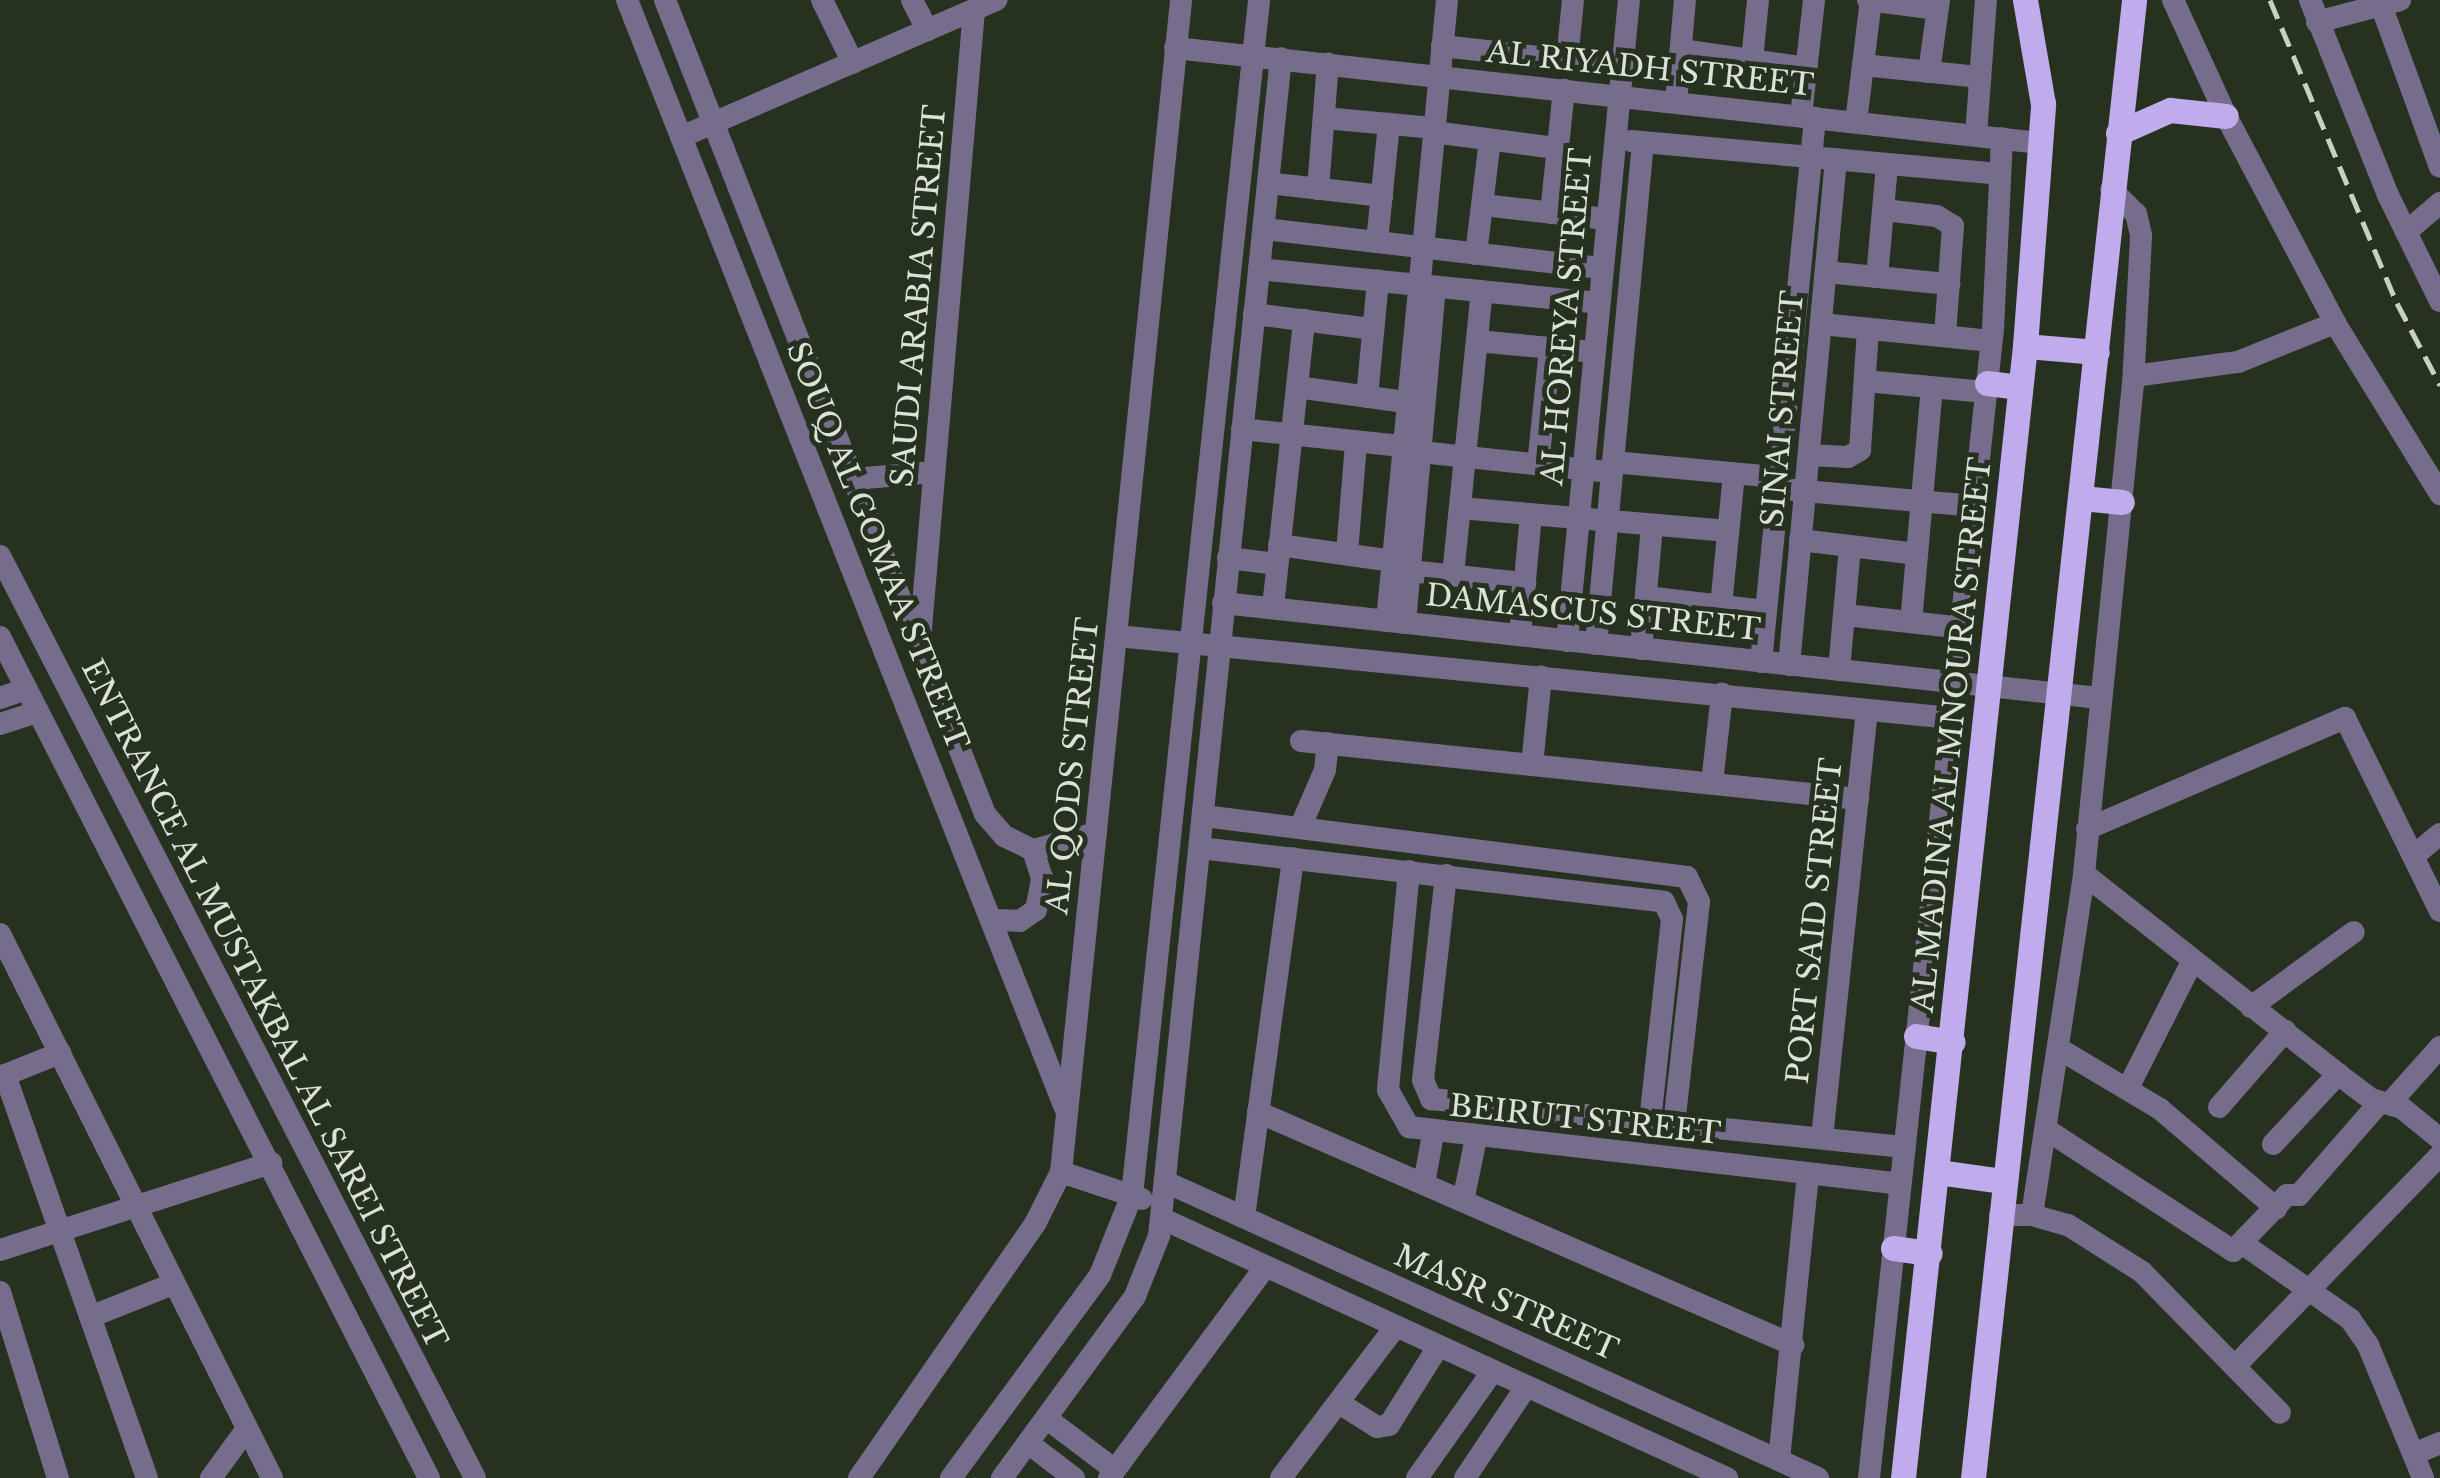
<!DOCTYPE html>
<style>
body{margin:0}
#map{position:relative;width:2440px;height:1478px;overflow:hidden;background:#273120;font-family:"Libre Baskerville",serif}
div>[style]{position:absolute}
.minor>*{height:22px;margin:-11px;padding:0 11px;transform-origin:11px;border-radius:11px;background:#766d8c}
.major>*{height:25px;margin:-12.5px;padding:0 12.5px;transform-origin:12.5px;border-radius:12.5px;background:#c0abec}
.rail>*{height:5px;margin-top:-2.5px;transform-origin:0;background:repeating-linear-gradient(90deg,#c8cfc4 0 20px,transparent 0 30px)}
span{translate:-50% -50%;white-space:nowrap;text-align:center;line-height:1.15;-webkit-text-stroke:10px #273120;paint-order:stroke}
.street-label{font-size:30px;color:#dbe2d7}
</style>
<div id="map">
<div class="minor">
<div style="left:627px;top:0;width:1191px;rotate:68.43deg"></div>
<div style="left:665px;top:0;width:875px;rotate:68.54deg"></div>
<div style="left:985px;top:814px;width:29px;rotate:49deg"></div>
<div style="left:1004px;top:836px;width:32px;rotate:26deg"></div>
<div style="left:1033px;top:850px;width:65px;rotate:-15.1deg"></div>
<div style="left:822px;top:0;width:70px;rotate:63.8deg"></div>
<div style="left:912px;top:0;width:34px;rotate:63deg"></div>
<div style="left:1868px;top:0;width:70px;rotate:7.4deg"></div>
<div style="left:2173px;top:0;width:128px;rotate:65.4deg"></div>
<div style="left:2226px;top:116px;width:234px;rotate:62.2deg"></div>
<div style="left:2335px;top:323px;width:201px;rotate:58.4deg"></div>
<div style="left:2310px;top:0;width:210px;rotate:68.2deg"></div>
<div style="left:2388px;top:195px;width:118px;rotate:63.9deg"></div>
<div style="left:2381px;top:5px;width:172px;rotate:70deg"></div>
<div style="left:2317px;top:22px;width:86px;rotate:-14.8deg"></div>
<div style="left:1442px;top:46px;width:180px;rotate:6.4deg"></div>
<div style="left:1175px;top:48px;width:870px;rotate:6.27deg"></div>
<div style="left:1681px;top:50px;width:127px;rotate:8.1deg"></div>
<div style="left:1567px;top:60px;width:60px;rotate:-84.3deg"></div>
<div style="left:1752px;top:60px;width:60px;rotate:-84.3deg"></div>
<div style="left:1863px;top:65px;width:118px;rotate:5.9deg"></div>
<div style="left:1929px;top:72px;width:73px;rotate:-82.1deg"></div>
<div style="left:1676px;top:102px;width:102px;rotate:-85deg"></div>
<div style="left:1801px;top:116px;width:117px;rotate:-83.6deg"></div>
<div style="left:1324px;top:118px;width:109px;rotate:5.2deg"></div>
<div style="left:1856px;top:122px;width:123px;rotate:-83deg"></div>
<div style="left:1433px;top:132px;width:124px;rotate:7.4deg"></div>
<div style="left:1976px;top:135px;width:135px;rotate:-85.8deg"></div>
<div style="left:681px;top:137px;width:344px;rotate:-23.5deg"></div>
<div style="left:1631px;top:141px;width:370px;rotate:5.1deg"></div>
<div style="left:1268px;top:183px;width:115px;rotate:6.5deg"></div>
<div style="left:1318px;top:189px;width:126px;rotate:-85.5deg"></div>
<div style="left:1483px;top:205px;width:124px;rotate:6.5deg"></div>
<div style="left:1884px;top:210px;width:53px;rotate:6.5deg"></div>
<div style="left:1937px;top:216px;width:19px;rotate:32deg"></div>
<div style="left:1953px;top:226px;width:110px;rotate:94.2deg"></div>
<div style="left:1551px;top:213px;width:124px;rotate:-84deg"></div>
<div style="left:1264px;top:229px;width:339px;rotate:6.6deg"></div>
<div style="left:2406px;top:232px;width:45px;rotate:-40.5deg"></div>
<div style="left:1377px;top:242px;width:119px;rotate:-84.2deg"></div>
<div style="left:1476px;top:254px;width:115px;rotate:-83deg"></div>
<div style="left:1259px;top:269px;width:341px;rotate:5.7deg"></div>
<div style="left:1826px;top:272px;width:124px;rotate:5.6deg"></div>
<div style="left:1877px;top:277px;width:113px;rotate:-84.9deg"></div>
<div style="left:1254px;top:314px;width:120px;rotate:7.2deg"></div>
<div style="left:1821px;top:324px;width:171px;rotate:5.7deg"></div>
<div style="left:1477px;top:341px;width:118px;rotate:5.4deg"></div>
<div style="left:2134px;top:376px;width:105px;rotate:-7.7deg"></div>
<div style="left:2238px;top:362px;width:105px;rotate:-21.9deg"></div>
<div style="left:1865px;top:381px;width:121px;rotate:5.2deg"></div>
<div style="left:1297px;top:387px;width:109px;rotate:7.9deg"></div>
<div style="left:1367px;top:397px;width:117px;rotate:-84.6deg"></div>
<div style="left:1242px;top:429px;width:160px;rotate:6.1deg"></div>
<div style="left:1421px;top:452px;width:178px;rotate:6.1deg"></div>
<div style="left:1809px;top:455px;width:39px;rotate:3deg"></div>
<div style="left:1848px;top:457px;width:14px;rotate:-30deg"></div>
<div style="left:1860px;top:450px;width:121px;rotate:-86.2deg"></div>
<div style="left:1613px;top:462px;width:164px;rotate:5.3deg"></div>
<div style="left:1538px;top:465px;width:118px;rotate:-84.1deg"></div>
<div style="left:854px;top:479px;width:80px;rotate:-5deg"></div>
<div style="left:1793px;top:490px;width:183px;rotate:5deg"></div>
<div style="left:1460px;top:508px;width:269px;rotate:4.9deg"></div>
<div style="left:1800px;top:540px;width:118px;rotate:6.8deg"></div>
<div style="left:1279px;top:545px;width:115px;rotate:8deg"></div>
<div style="left:1347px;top:553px;width:110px;rotate:-85.3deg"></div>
<div style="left:0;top:556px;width:1037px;rotate:62.74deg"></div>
<div style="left:1228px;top:558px;width:49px;rotate:7deg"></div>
<div style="left:1410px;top:571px;width:116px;rotate:6deg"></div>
<div style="left:1453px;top:575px;width:285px;rotate:-84.2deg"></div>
<div style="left:1646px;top:597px;width:120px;rotate:6.7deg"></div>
<div style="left:1223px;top:603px;width:881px;rotate:6.19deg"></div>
<div style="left:1721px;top:606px;width:133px;rotate:-84.4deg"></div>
<div style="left:1273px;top:607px;width:289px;rotate:-83.8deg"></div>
<div style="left:1845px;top:615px;width:119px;rotate:6.3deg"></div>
<div style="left:1387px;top:621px;width:624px;rotate:-84.48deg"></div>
<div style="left:1911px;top:622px;width:235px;rotate:-84.9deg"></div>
<div style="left:1405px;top:623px;width:337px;rotate:-84.9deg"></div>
<div style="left:1520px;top:635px;width:121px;rotate:-84.8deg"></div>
<div style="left:1117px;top:636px;width:838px;rotate:5.62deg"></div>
<div style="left:0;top:637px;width:944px;rotate:62.97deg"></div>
<div style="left:920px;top:640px;width:632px;rotate:-85.1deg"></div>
<div style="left:1567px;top:641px;width:644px;rotate:-84.48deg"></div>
<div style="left:1596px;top:644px;width:504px;rotate:-84.65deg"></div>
<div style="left:1641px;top:649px;width:124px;rotate:-84.9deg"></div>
<div style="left:1761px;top:662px;width:547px;rotate:-84.33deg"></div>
<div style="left:1789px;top:665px;width:508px;rotate:-84.69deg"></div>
<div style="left:1839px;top:670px;width:124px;rotate:-84.9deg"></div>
<div style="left:0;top:698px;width:28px;rotate:-19deg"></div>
<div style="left:0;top:724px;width:40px;rotate:-18deg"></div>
<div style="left:1301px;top:741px;width:560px;rotate:5.94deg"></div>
<div style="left:1532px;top:765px;width:89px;rotate:-84.2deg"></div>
<div style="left:1712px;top:783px;width:90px;rotate:-83.6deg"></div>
<div style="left:1204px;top:816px;width:487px;rotate:7.2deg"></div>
<div style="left:1687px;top:877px;width:28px;rotate:64deg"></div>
<div style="left:1699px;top:902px;width:223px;rotate:96.4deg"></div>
<div style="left:1300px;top:828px;width:63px;rotate:-66.7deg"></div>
<div style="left:1325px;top:770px;width:27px;rotate:-84deg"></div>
<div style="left:2087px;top:829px;width:281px;rotate:-23.3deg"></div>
<div style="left:2345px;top:718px;width:215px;rotate:63.8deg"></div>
<div style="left:1200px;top:848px;width:467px;rotate:6.6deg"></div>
<div style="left:1664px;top:902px;width:19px;rotate:65deg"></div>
<div style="left:1672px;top:919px;width:203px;rotate:96.2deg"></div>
<div style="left:2416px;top:854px;width:31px;rotate:-40deg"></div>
<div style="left:1409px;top:871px;width:220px;rotate:95.5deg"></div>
<div style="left:1388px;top:1090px;width:43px;rotate:60.4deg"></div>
<div style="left:1409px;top:1127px;width:494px;rotate:6.6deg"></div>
<div style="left:2084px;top:874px;width:323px;rotate:38.2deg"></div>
<div style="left:2338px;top:1074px;width:41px;rotate:37.1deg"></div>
<div style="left:2371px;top:1099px;width:32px;rotate:16deg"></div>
<div style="left:2402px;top:1108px;width:49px;rotate:39.2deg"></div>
<div style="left:1446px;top:875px;width:206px;rotate:96.4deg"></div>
<div style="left:1423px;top:1080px;width:21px;rotate:67deg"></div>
<div style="left:1431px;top:1099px;width:475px;rotate:5.8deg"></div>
<div style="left:994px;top:920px;width:26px;rotate:2deg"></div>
<div style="left:1020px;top:921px;width:19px;rotate:-35deg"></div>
<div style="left:1036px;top:910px;width:33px;rotate:-79deg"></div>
<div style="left:1042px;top:878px;width:29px;rotate:-108deg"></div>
<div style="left:0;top:934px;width:608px;rotate:63.43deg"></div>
<div style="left:2251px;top:1007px;width:127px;rotate:-36.1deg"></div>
<div style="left:2061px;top:1050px;width:115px;rotate:30.8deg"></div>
<div style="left:2160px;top:1109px;width:153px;rotate:40.5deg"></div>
<div style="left:5px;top:1075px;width:427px;rotate:70.6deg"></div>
<div style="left:0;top:1077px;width:65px;rotate:-21.8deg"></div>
<div style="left:2128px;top:1088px;width:141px;rotate:-63.1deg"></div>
<div style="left:2390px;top:1103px;width:75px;rotate:-48.2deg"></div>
<div style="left:2219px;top:1107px;width:101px;rotate:-49deg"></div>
<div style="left:1258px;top:1112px;width:584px;rotate:23.53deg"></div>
<div style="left:2047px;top:1130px;width:222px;rotate:33deg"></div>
<div style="left:2233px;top:1251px;width:78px;rotate:-46deg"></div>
<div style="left:2287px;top:1195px;width:12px"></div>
<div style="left:2299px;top:1195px;width:123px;rotate:-48.9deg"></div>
<div style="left:1822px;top:1138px;width:430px;rotate:-84deg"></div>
<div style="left:2273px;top:1144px;width:96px;rotate:-47.1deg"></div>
<div style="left:1061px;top:1172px;width:85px;rotate:18.4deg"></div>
<div style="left:1168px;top:1183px;width:714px;rotate:24.41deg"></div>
<div style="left:1424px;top:1184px;width:51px;rotate:-79.8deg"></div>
<div style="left:1463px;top:1201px;width:64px;rotate:-78.3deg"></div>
<div style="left:2000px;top:1215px;width:32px"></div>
<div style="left:2032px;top:1215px;width:37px;rotate:16deg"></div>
<div style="left:2068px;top:1225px;width:88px;rotate:32.4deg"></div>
<div style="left:2142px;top:1272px;width:197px;rotate:45.6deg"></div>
<div style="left:2032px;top:1215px;width:345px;rotate:-81.3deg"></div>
<div style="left:2084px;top:874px;width:491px;rotate:-84.3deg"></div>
<div style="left:2133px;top:385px;width:150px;rotate:-86.9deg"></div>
<div style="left:2141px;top:235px;width:22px;rotate:-103deg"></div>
<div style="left:2136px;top:214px;width:35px;rotate:-135deg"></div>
<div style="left:1244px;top:1217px;width:362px;rotate:-82.2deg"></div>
<div style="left:1163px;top:1219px;width:621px;rotate:24.67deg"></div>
<div style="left:2243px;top:1244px;width:131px;rotate:35deg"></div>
<div style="left:2350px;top:1319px;width:32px;rotate:55deg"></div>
<div style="left:2368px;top:1345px;width:144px;rotate:67.5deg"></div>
<div style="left:0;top:1250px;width:285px;rotate:-17.8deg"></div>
<div style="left:0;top:1292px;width:195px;rotate:72.7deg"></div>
<div style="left:90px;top:1317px;width:89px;rotate:-21.7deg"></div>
<div style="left:2237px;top:1364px;width:291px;rotate:-45.8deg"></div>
<div style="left:1339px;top:1403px;width:45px;rotate:32.3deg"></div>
<div style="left:1377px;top:1427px;width:12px;rotate:-9deg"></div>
<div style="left:1389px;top:1425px;width:92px;rotate:-57.9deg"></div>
<div style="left:1046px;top:1418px;width:86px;rotate:37deg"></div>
<div style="left:1028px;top:1443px;width:58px;rotate:37.3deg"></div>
<div style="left:2414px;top:1454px;width:28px;rotate:-23deg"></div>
<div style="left:1779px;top:1460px;width:287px;rotate:-84.2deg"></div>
<div style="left:211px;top:1478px;width:59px;rotate:-53.9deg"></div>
<div style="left:859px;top:1478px;width:311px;rotate:-55.3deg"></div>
<div style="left:1036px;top:1222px;width:56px;rotate:-63.4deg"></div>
<div style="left:1061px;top:1172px;width:1178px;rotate:-84.15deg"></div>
<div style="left:951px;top:1478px;width:252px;rotate:-53.7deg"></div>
<div style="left:1100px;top:1275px;width:86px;rotate:-68.2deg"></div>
<div style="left:1132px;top:1195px;width:1202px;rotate:-83.93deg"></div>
<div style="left:1002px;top:1478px;width:225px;rotate:-53.8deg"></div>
<div style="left:1135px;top:1296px;width:65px;rotate:-68.2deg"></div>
<div style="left:1159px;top:1236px;width:1184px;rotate:-84.09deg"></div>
<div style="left:1109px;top:1478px;width:262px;rotate:-53.5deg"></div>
<div style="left:1281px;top:1478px;width:189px;rotate:-52.9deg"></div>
<div style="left:1417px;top:1478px;width:130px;rotate:-54.7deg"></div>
<div style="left:1465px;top:1478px;width:110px;rotate:-56.2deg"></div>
<div style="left:1869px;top:1478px;width:1156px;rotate:-83.84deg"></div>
<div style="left:1993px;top:329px;width:191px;rotate:-87.3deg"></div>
</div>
<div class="major">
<div style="left:2118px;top:133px;width:57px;rotate:-23.9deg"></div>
<div style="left:2170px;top:110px;width:56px;rotate:6.1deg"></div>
<div style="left:2025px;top:346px;width:72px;rotate:4.8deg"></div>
<div style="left:1987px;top:383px;width:33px;rotate:7deg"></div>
<div style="left:2082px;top:498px;width:40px;rotate:5.7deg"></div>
<div style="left:1916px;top:1036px;width:37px;rotate:9deg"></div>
<div style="left:1938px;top:1172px;width:66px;rotate:7.9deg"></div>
<div style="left:1893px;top:1248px;width:37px;rotate:8deg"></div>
<div style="left:1903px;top:1478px;width:1139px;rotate:-83.85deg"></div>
<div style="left:2025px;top:346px;width:243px;rotate:-85.7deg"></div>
<div style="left:2043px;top:104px;width:106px;rotate:-99.8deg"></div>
<div style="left:1973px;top:1478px;width:1487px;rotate:-83.78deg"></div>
</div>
<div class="rail">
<div style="left:2270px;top:0;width:329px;rotate:67.3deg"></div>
<div style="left:2397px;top:303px;width:93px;rotate:62.3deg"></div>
</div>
<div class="street-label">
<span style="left:1650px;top:69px;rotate:6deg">AL RIYADH STREET</span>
<span style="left:919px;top:296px;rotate:-85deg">SAUDI ARABIA STREET</span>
<span style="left:1567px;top:317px;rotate:-85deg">AL HOREYA STREET</span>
<span style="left:1783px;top:409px;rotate:-85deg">SINAI STREET</span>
<span style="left:877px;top:546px;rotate:68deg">SOUQ AL GOMAA STREET</span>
<span style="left:1593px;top:613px;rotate:6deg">DAMASCUS STREET</span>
<span style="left:1952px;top:735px;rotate:-84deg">AL MADINA AL MNOURA STREET</span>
<span style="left:1073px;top:766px;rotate:-84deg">AL QODS STREET</span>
<span style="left:1815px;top:921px;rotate:-84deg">PORT SAID STREET</span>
<span style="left:264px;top:1004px;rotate:63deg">ENTRANCE AL MUSTAKBAL AL SAREI STREET</span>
<span style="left:1585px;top:1120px;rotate:6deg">BEIRUT STREET</span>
<span style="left:1506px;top:1303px;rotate:24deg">MASR STREET</span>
</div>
</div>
